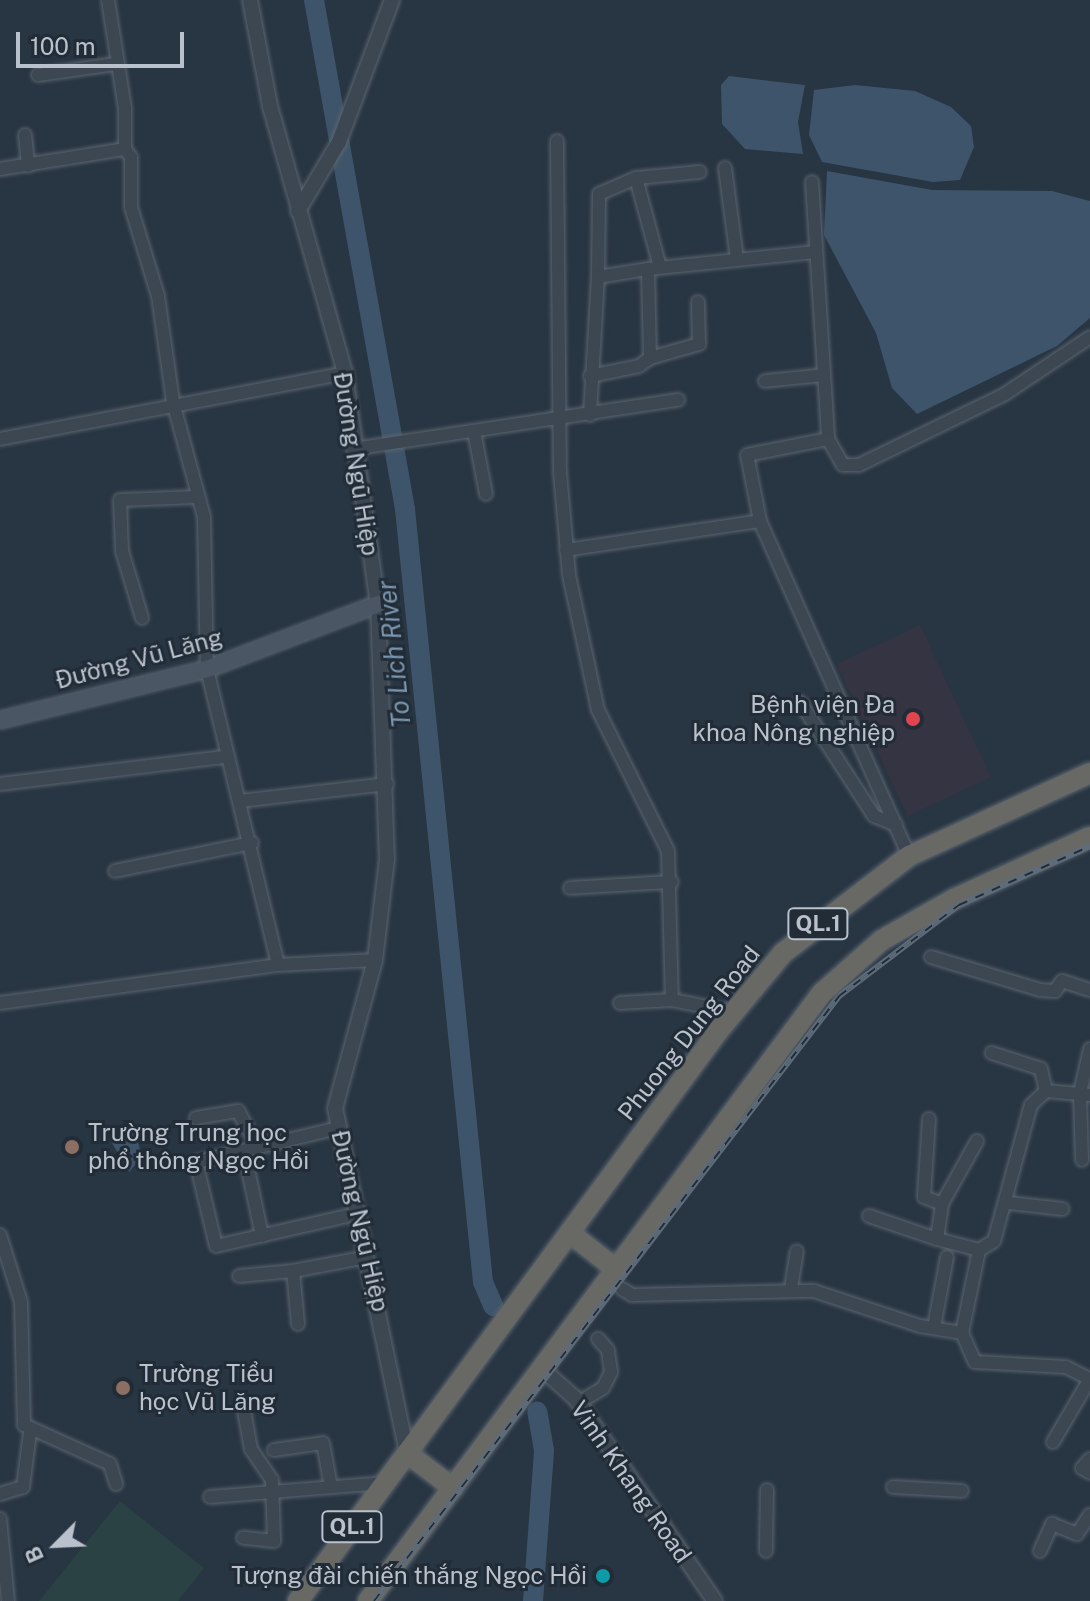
<!DOCTYPE html>
<meta charset="utf-8">
<style>
body{margin:0}
#map{position:relative;width:1090px;height:1601px;overflow:hidden;background:#283542;font-family:"Public Sans",sans-serif}
div>[style]{position:absolute}
.medical>*{inset:0;background:#353443;transform-origin:0 0}
.green>*{inset:0;background:#2a4243}
.water>*{inset:0;background:#3e546a}
.river>*{height:20px;margin:-10px;padding:0 10px;transform-origin:10px;border-radius:10px;background:#3e546a}
.roads{filter:drop-shadow(0 0 2px #5a656f) drop-shadow(0 0 2px #5a656f)}
.minor>*{height:12px;margin:-6px;padding:0 6px;transform-origin:6px;border-radius:6px;background:#3c4752}
.tertiary>*{height:14px;margin:-7px;padding:0 7px;transform-origin:7px;border-radius:7px;background:#3c4752}
.secondary>*{height:16px;margin:-8px;padding:0 8px;transform-origin:8px;border-radius:8px;background:#4a5664}
.trunk>*{height:20px;margin:-10px;padding:0 10px;transform-origin:10px;border-radius:10px;background:#686865}
.rail>*{height:6px;margin-top:-3px;transform-origin:0;background:repeating-linear-gradient(90deg,#212c37 0 9px,#5e6b78 0 18px);box-sizing:border-box;border-block:2px solid #5e6b78}
.dots>*{width:22px;height:22px;translate:-50% -50%;box-sizing:border-box;border:4px solid #212c37;border-radius:50%}
span{translate:-50% -50%;white-space:nowrap;text-align:center;line-height:1.15;-webkit-text-stroke:6px #212c37;paint-order:stroke}
.shield-label span{padding:2px 6px;background:#212c37;border:2px solid;border-radius:6px;-webkit-text-stroke-width:0}
.shield-label{font-size:22px;color:#b9c2cc;font-weight:700}
.street-label{font-size:24px;color:#b9c2cc}
.poi-label{font-size:24px;color:#b9c2cc}
.right{translate:-100% -50%;text-align:right}
.left{translate:0 -50%;text-align:left}
.water-label{font-size:26px;color:#7b95ad;font-style:italic}
.north{position:absolute;left:16px;top:1505px;width:80px;height:80px;-webkit-text-stroke:6px #212c37;paint-order:stroke;rotate:246deg;font-size:22px;font-weight:700;line-height:32px;text-align:center;color:#b9c2cc}
.north::after{content:'';display:block;margin:auto;width:28px;height:36px;background:#b9c2cc;clip-path:polygon(50% 0,100% 100%,50% 72%,0 100%)}
.scale{position:absolute;left:16px;top:32px;width:168px;height:36px;box-sizing:border-box;border:4px solid #b9c2cc;border-top:0;padding-left:10px;font-size:24px;line-height:28px;white-space:nowrap;color:#b9c2cc;-webkit-text-stroke:6px #212c37;paint-order:stroke}
</style>
<div id="map">
<div class="medical">
<div style="left:920px;top:625px;width:168px;height:92px;rotate:65deg"></div>
</div>
<div class="green">
<div style="clip-path:polygon(120px 1501px,204px 1568px,178px 1601px,39px 1601px)"></div>
</div>
<div class="water">
<div style="clip-path:polygon(729px 76px,805px 85px,798px 122px,803px 154px,745px 149px,722px 124px,721px 85px)"></div>
<div style="clip-path:polygon(855px 85px,915px 91px,951px 107px,971px 126px,974px 147px,960px 180px,933px 182px,822px 162px,809px 135px,814px 90px)"></div>
<div style="clip-path:polygon(827px 171px,932px 190px,1052px 191px,1090px 201px,1090px 318px,1057px 346px,917px 414px,892px 388px,876px 333px,824px 235px)"></div>
<div style="clip-path:polygon(133px 1124px,142px 1157px,129px 1172px,112px 1143px)"></div>
</div>
<div class="river">
<div style="left:314px;top:0;width:517px;rotate:79.86deg"></div>
<div style="left:405px;top:509px;width:777px;rotate:84.24deg"></div>
<div style="left:483px;top:1282px;width:26px;rotate:67deg"></div>
<div style="left:533px;top:1601px;width:151px;rotate:-85.8deg"></div>
<div style="left:544px;top:1450px;width:39px;rotate:-100deg"></div>
</div>
<div class="roads">
<div class="minor">
<div style="left:108px;top:0;width:110px;rotate:81.1deg"></div>
<div style="left:125px;top:109px;width:40px;rotate:90deg"></div>
<div style="left:125px;top:149px;width:10px;rotate:53deg"></div>
<div style="left:131px;top:157px;width:50px;rotate:90deg"></div>
<div style="left:131px;top:207px;width:93px;rotate:73.1deg"></div>
<div style="left:158px;top:296px;width:107px;rotate:81.9deg"></div>
<div style="left:173px;top:402px;width:119px;rotate:74.9deg"></div>
<div style="left:204px;top:517px;width:152px;rotate:88.9deg"></div>
<div style="left:207px;top:669px;width:304px;rotate:76.5deg"></div>
<div style="left:38px;top:75px;width:78px;rotate:-8.1deg"></div>
<div style="left:25px;top:135px;width:31px;rotate:84deg"></div>
<div style="left:557px;top:141px;width:331px;rotate:89.5deg"></div>
<div style="left:560px;top:472px;width:103px;rotate:85deg"></div>
<div style="left:569px;top:575px;width:138px;rotate:77.9deg"></div>
<div style="left:598px;top:710px;width:157px;rotate:63.6deg"></div>
<div style="left:668px;top:851px;width:149px;rotate:88.5deg"></div>
<div style="left:725px;top:168px;width:92px;rotate:82.5deg"></div>
<div style="left:0;top:169px;width:127px;rotate:-9.1deg"></div>
<div style="left:812px;top:182px;width:257px;rotate:86.4deg"></div>
<div style="left:660px;top:267px;width:92px;rotate:-105.1deg"></div>
<div style="left:636px;top:178px;width:64px;rotate:-5.4deg"></div>
<div style="left:598px;top:277px;width:83px;rotate:-89.3deg"></div>
<div style="left:599px;top:194px;width:40px;rotate:-23.4deg"></div>
<div style="left:650px;top:358px;width:51px;rotate:-15.9deg"></div>
<div style="left:699px;top:344px;width:42px;rotate:-91.4deg"></div>
<div style="left:590px;top:376px;width:50px;rotate:-11.5deg"></div>
<div style="left:639px;top:366px;width:14px;rotate:-36deg"></div>
<div style="left:650px;top:358px;width:89px;rotate:-91.3deg"></div>
<div style="left:648px;top:269px;width:168px;rotate:-5.8deg"></div>
<div style="left:765px;top:381px;width:59px;rotate:-5.8deg"></div>
<div style="left:590px;top:415px;width:138px;rotate:-86.7deg"></div>
<div style="left:598px;top:277px;width:51px;rotate:-9.1deg"></div>
<div style="left:474px;top:431px;width:64px;rotate:79.2deg"></div>
<div style="left:0;top:439px;width:351px;rotate:-10.8deg"></div>
<div style="left:353px;top:449px;width:329px;rotate:-8.6deg"></div>
<div style="left:566px;top:550px;width:196px;rotate:-8.5deg"></div>
<div style="left:142px;top:618px;width:70px;rotate:-106.6deg"></div>
<div style="left:122px;top:551px;width:51px;rotate:-92.2deg"></div>
<div style="left:120px;top:500px;width:77px;rotate:-2.2deg"></div>
<div style="left:800px;top:702px;width:136px;rotate:57deg"></div>
<div style="left:874px;top:816px;width:24px;rotate:22deg"></div>
<div style="left:0;top:784px;width:225px;rotate:-6.9deg"></div>
<div style="left:240px;top:801px;width:148px;rotate:-6.6deg"></div>
<div style="left:909px;top:856px;width:367px;rotate:-114deg"></div>
<div style="left:760px;top:521px;width:67px;rotate:-101.1deg"></div>
<div style="left:747px;top:455px;width:83px;rotate:-11.2deg"></div>
<div style="left:828px;top:439px;width:30px;rotate:60deg"></div>
<div style="left:843px;top:465px;width:16px"></div>
<div style="left:859px;top:465px;width:162px;rotate:-25.9deg"></div>
<div style="left:1005px;top:394px;width:102px;rotate:-33.8deg"></div>
<div style="left:115px;top:871px;width:140px;rotate:-11.6deg"></div>
<div style="left:570px;top:888px;width:102px;rotate:-3.4deg"></div>
<div style="left:931px;top:957px;width:114px;rotate:16.8deg"></div>
<div style="left:1040px;top:990px;width:15px;rotate:4deg"></div>
<div style="left:1055px;top:991px;width:12px;rotate:-55deg"></div>
<div style="left:1062px;top:981px;width:29px;rotate:18deg"></div>
<div style="left:0;top:1003px;width:281px;rotate:-7.8deg"></div>
<div style="left:278px;top:965px;width:97px;rotate:-3deg"></div>
<div style="left:620px;top:1003px;width:52px;rotate:-3.3deg"></div>
<div style="left:672px;top:1000px;width:63px;rotate:11deg"></div>
<div style="left:1046px;top:1091px;width:44px;rotate:5.2deg"></div>
<div style="left:196px;top:1118px;width:43px;rotate:-9.5deg"></div>
<div style="left:238px;top:1111px;width:26px;rotate:61deg"></div>
<div style="left:251px;top:1134px;width:22px;rotate:30deg"></div>
<div style="left:929px;top:1119px;width:78px;rotate:93.7deg"></div>
<div style="left:924px;top:1197px;width:19px;rotate:21deg"></div>
<div style="left:338px;top:1128px;width:146px;rotate:166.5deg"></div>
<div style="left:196px;top:1162px;width:86px;rotate:76.6deg"></div>
<div style="left:216px;top:1246px;width:144px;rotate:-12.9deg"></div>
<div style="left:977px;top:1141px;width:72px;rotate:119.1deg"></div>
<div style="left:942px;top:1204px;width:35px;rotate:98deg"></div>
<div style="left:937px;top:1239px;width:43px;rotate:14.7deg"></div>
<div style="left:244px;top:1151px;width:87px;rotate:78deg"></div>
<div style="left:1082px;top:1160px;width:67px;rotate:-91.7deg"></div>
<div style="left:1080px;top:1093px;width:45px;rotate:-77.2deg"></div>
<div style="left:1009px;top:1203px;width:54px;rotate:6.3deg"></div>
<div style="left:869px;top:1216px;width:72px;rotate:18.7deg"></div>
<div style="left:0;top:1235px;width:70px;rotate:72.6deg"></div>
<div style="left:21px;top:1302px;width:123px;rotate:88.6deg"></div>
<div style="left:24px;top:1425px;width:94px;rotate:24.4deg"></div>
<div style="left:110px;top:1464px;width:21px;rotate:73deg"></div>
<div style="left:239px;top:1276px;width:54px;rotate:-5.3deg"></div>
<div style="left:791px;top:1288px;width:37px;rotate:-81deg"></div>
<div style="left:622px;top:1289px;width:12px;rotate:31deg"></div>
<div style="left:632px;top:1295px;width:182px;rotate:-1.3deg"></div>
<div style="left:814px;top:1291px;width:112px;rotate:18.3deg"></div>
<div style="left:920px;top:1326px;width:43px;rotate:9.5deg"></div>
<div style="left:962px;top:1333px;width:32px;rotate:66deg"></div>
<div style="left:975px;top:1362px;width:91px;rotate:3.1deg"></div>
<div style="left:1066px;top:1367px;width:27px;rotate:27deg"></div>
<div style="left:298px;top:1324px;width:53px;rotate:-95.4deg"></div>
<div style="left:293px;top:1271px;width:75px;rotate:-10.7deg"></div>
<div style="left:934px;top:1327px;width:71px;rotate:-79.5deg"></div>
<div style="left:962px;top:1333px;width:85px;rotate:-78.4deg"></div>
<div style="left:979px;top:1250px;width:17px;rotate:-31deg"></div>
<div style="left:994px;top:1241px;width:141px;rotate:-74.8deg"></div>
<div style="left:1031px;top:1105px;width:21px;rotate:-43deg"></div>
<div style="left:1046px;top:1091px;width:23px;rotate:-103deg"></div>
<div style="left:1041px;top:1069px;width:52px;rotate:-161.9deg"></div>
<div style="left:578px;top:1403px;width:29px;rotate:-31deg"></div>
<div style="left:603px;top:1388px;width:18px;rotate:-63deg"></div>
<div style="left:611px;top:1372px;width:22px;rotate:-98deg"></div>
<div style="left:608px;top:1350px;width:15px;rotate:-132deg"></div>
<div style="left:243px;top:1405px;width:45px;rotate:79.7deg"></div>
<div style="left:251px;top:1449px;width:37px;rotate:56deg"></div>
<div style="left:272px;top:1480px;width:61px;rotate:88.1deg"></div>
<div style="left:274px;top:1541px;width:31px;rotate:-174deg"></div>
<div style="left:1053px;top:1442px;width:73px;rotate:-59.6deg"></div>
<div style="left:274px;top:1450px;width:49px;rotate:-8.1deg"></div>
<div style="left:323px;top:1443px;width:45px;rotate:79.7deg"></div>
<div style="left:1090px;top:1459px;width:12px;rotate:132deg"></div>
<div style="left:1082px;top:1468px;width:9px;rotate:32deg"></div>
<div style="left:893px;top:1487px;width:69px;rotate:3.3deg"></div>
<div style="left:0;top:1494px;width:24px;rotate:-17deg"></div>
<div style="left:23px;top:1487px;width:55px;rotate:-82.7deg"></div>
<div style="left:210px;top:1497px;width:176px;rotate:-4.6deg"></div>
<div style="left:0;top:1519px;width:82px;rotate:84.4deg"></div>
<div style="left:766px;top:1551px;width:61px;rotate:-89.1deg"></div>
<div style="left:1040px;top:1551px;width:30px;rotate:-66deg"></div>
<div style="left:1052px;top:1524px;width:27px;rotate:22deg"></div>
<div style="left:1077px;top:1534px;width:23px;rotate:-56deg"></div>
</div>
<div class="tertiary">
<div style="left:250px;top:0;width:108px;rotate:79.3deg"></div>
<div style="left:270px;top:106px;width:277px;rotate:74.3deg"></div>
<div style="left:345px;top:373px;width:233px;rotate:81.9deg"></div>
<div style="left:378px;top:604px;width:255px;rotate:88deg"></div>
<div style="left:387px;top:859px;width:102px;rotate:96.8deg"></div>
<div style="left:375px;top:960px;width:153px;rotate:105.1deg"></div>
<div style="left:335px;top:1108px;width:352px;rotate:78.2deg"></div>
<div style="left:298px;top:211px;width:80px;rotate:-59.3deg"></div>
<div style="left:339px;top:142px;width:152px;rotate:-69.5deg"></div>
<div style="left:542px;top:1369px;width:45px;rotate:41.4deg"></div>
<div style="left:576px;top:1399px;width:245px;rotate:55.5deg"></div>
</div>
<div class="secondary">
<div style="left:0;top:720px;width:213px;rotate:-13.8deg"></div>
<div style="left:207px;top:669px;width:183px;rotate:-20.8deg"></div>
</div>
<div class="trunk">
<div style="left:571px;top:1234px;width:57px;rotate:37.9deg"></div>
<div style="left:407px;top:1453px;width:58px;rotate:37.3deg"></div>
<div style="left:298px;top:1601px;width:709px;rotate:-53.6deg"></div>
<div style="left:719px;top:1030px;width:100px;rotate:-50.3deg"></div>
<div style="left:783px;top:953px;width:159px;rotate:-37.6deg"></div>
<div style="left:909px;top:856px;width:199px;rotate:-24.6deg"></div>
<div style="left:368px;top:1601px;width:759px;rotate:-53.25deg"></div>
<div style="left:822px;top:993px;width:80px;rotate:-41.5deg"></div>
<div style="left:882px;top:940px;width:83px;rotate:-29.7deg"></div>
<div style="left:954px;top:899px;width:149px;rotate:-24.5deg"></div>
</div>
</div>
<div class="rail">
<div style="left:374px;top:1601px;width:763px;rotate:-52.45deg"></div>
<div style="left:839px;top:996px;width:151px;rotate:-37.2deg"></div>
<div style="left:959px;top:905px;width:144px;rotate:-24.2deg"></div>
</div>
<div class="dots">
<div style="left:913px;top:719px;background:#e0444e"></div>
<div style="left:72px;top:1147px;background:#8d6e63"></div>
<div style="left:123px;top:1388px;background:#8d6e63"></div>
<div style="left:603px;top:1576px;background:#0f9aa8"></div>
</div>
<div class="shield-label">
<span style="left:818px;top:924px">QL.1</span>
<span style="left:352px;top:1527px">QL.1</span>
</div>
<div class="street-label">
<span style="left:356px;top:464px;rotate:81deg">Đường Ngũ Hiệp</span>
<span style="left:139px;top:659px;rotate:-15deg">Đường Vũ Lăng</span>
<span style="left:689px;top:1033px;rotate:-52deg">Phuong Dung Road</span>
<span style="left:360px;top:1221px;rotate:77deg">Đường Ngũ Hiệp</span>
<span style="left:631px;top:1482px;rotate:55deg">Vinh Khang Road</span>
</div>
<div class="poi-label">
<span class="right" style="left:895px;top:719px">Bệnh viện Đa<br>khoa Nông nghiệp</span>
<span class="left" style="left:88px;top:1147px">Trường Trung học<br>phổ thông Ngọc Hồi</span>
<span class="left" style="left:139px;top:1388px">Trường Tiểu<br>học Vũ Lăng</span>
<span class="right" style="left:587px;top:1576px">Tượng đài chiến thắng Ngọc Hồi</span>
</div>
<div class="water-label">
<span style="left:394px;top:654px;rotate:-96deg">To Lich River</span>
</div>
<div class="north">B</div>
<div class="scale">100 m</div>
</div>
